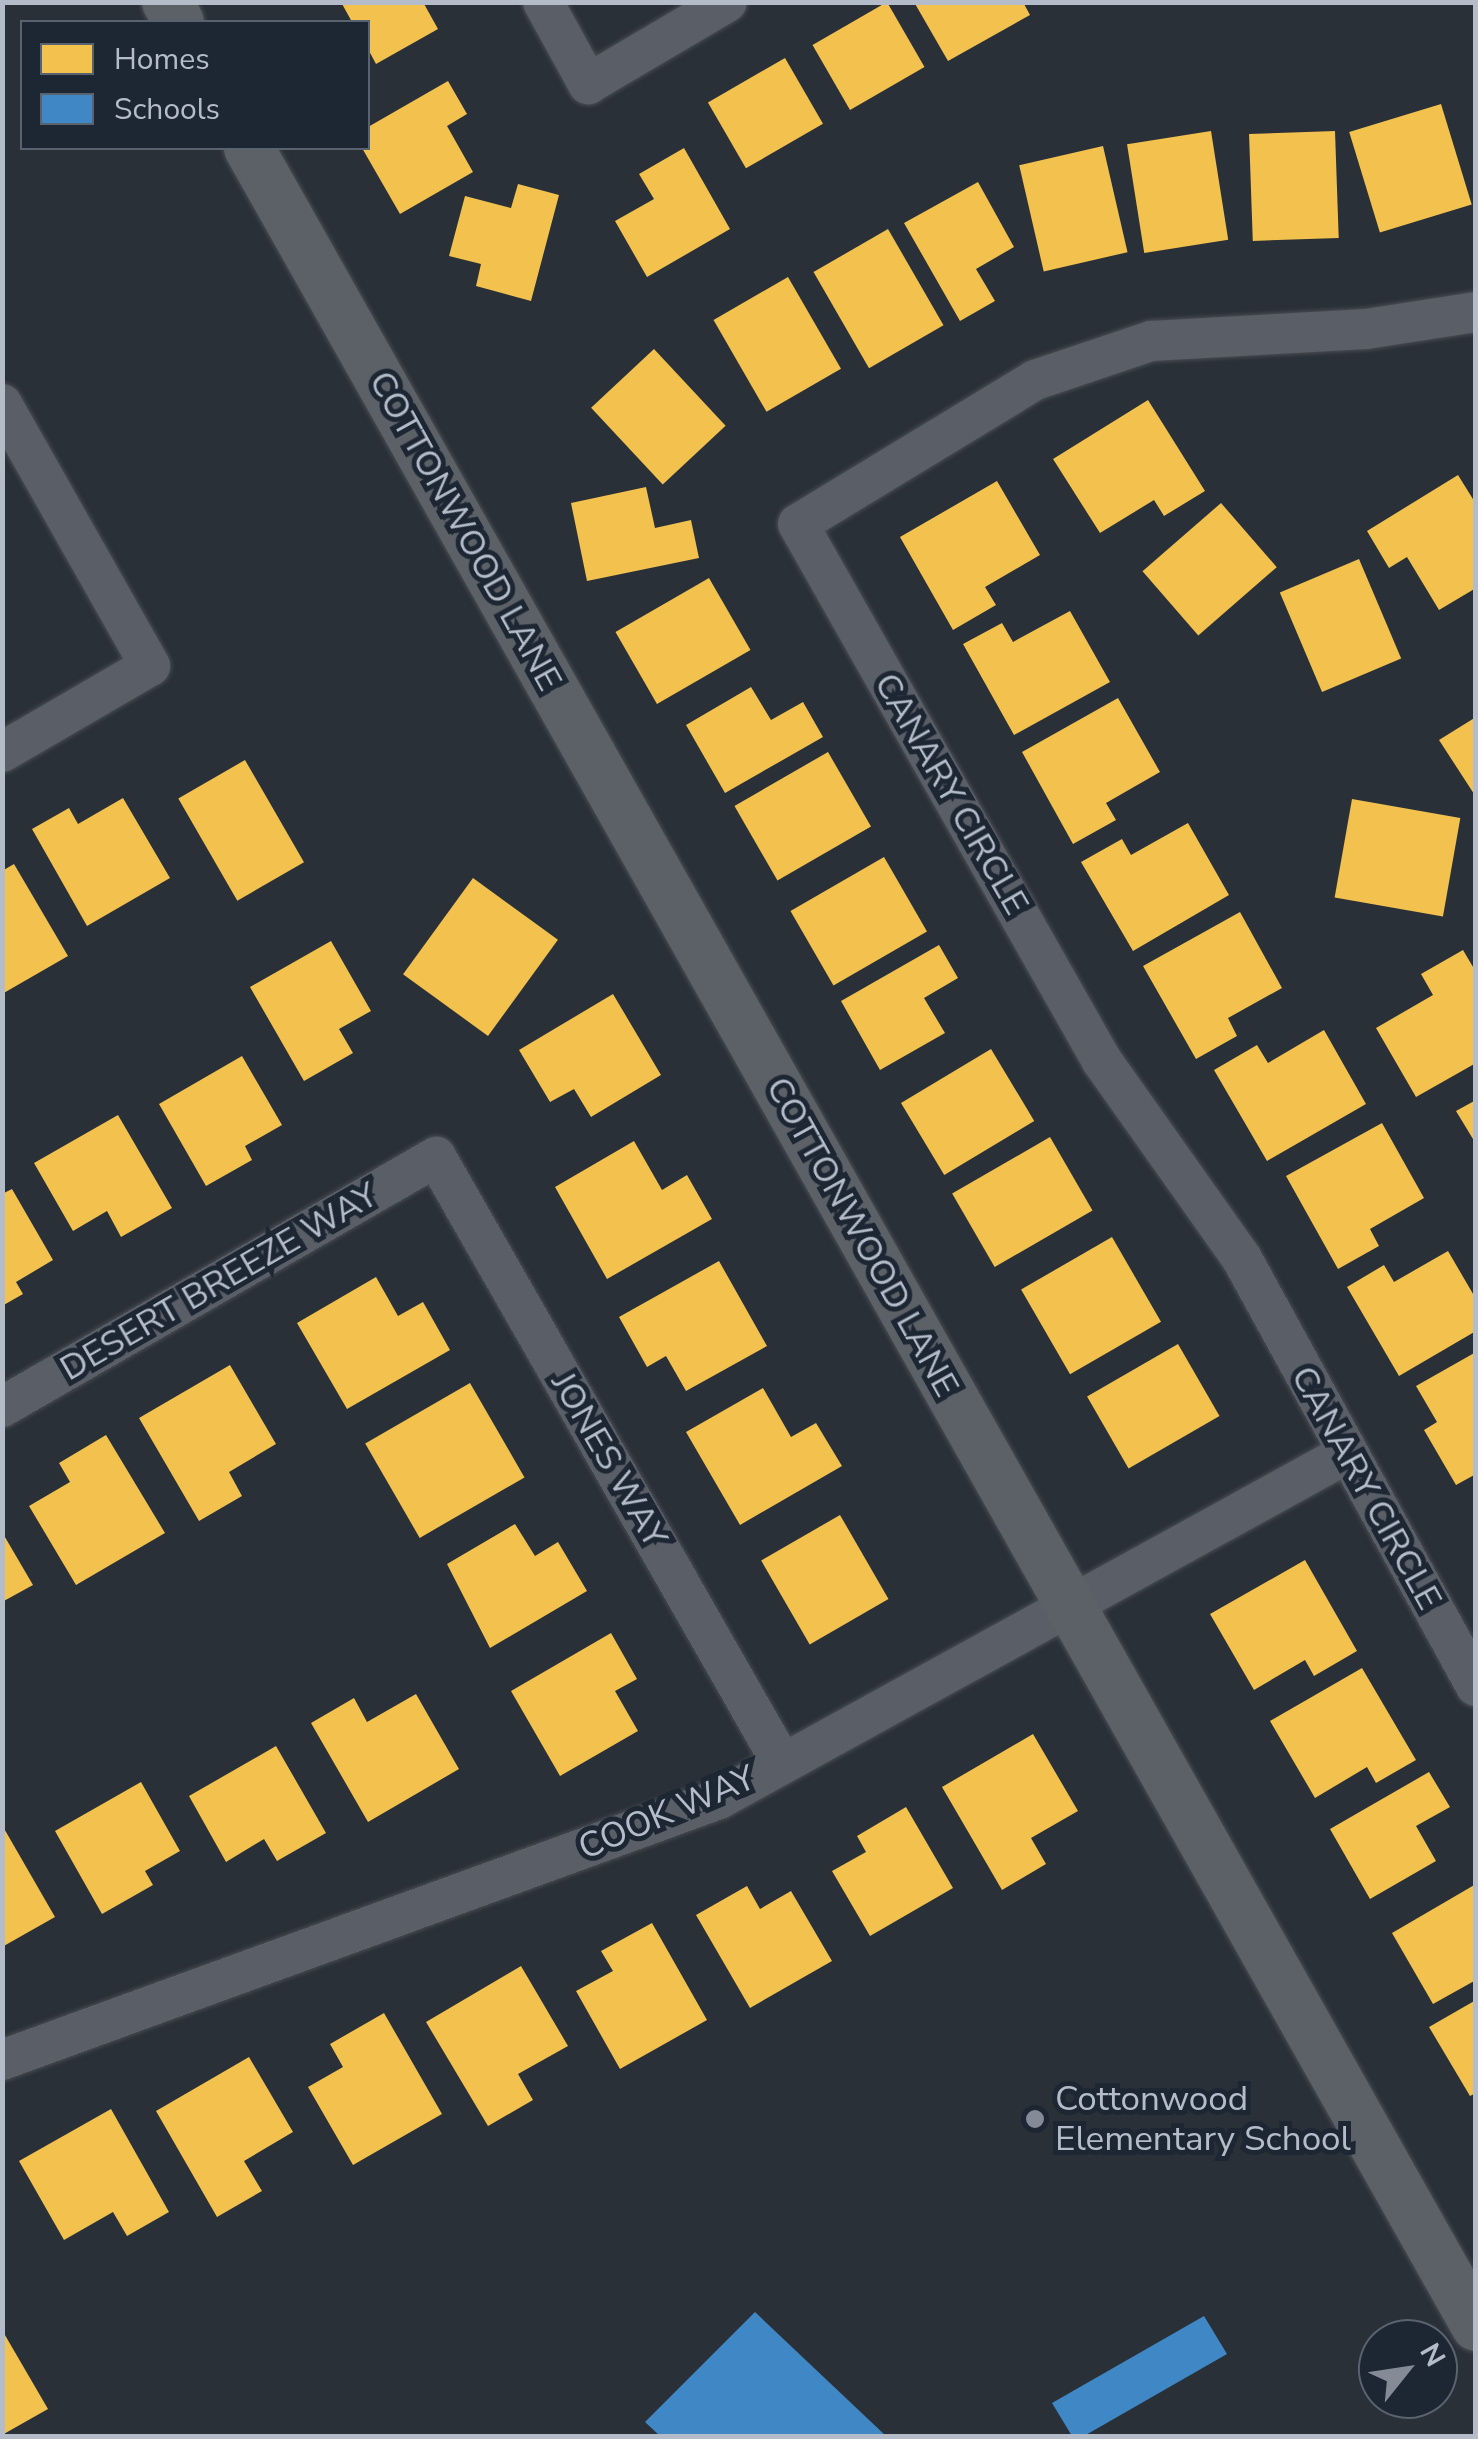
<!DOCTYPE html>
<style>
body{margin:0}
#map{position:relative;width:1478px;height:2439px;overflow:hidden;background:#2a3038;font-family:"Nunito Sans",sans-serif}
div>[style]{position:absolute}
.homes>*{inset:0;background:#f2c14e;transform-origin:0 0}
.schools>*{inset:0;background:#3f88c5}
.roads{filter:drop-shadow(0 0 2px #484c53) drop-shadow(0 0 2px #484c53)}
.minor>*{height:40px;margin:-20px;padding:0 20px;transform-origin:20px;border-radius:20px;background:#5a5e66}
.major>*{height:50px;margin:-25px;padding:0 25px;transform-origin:25px;border-radius:25px;background:#5c6168}
.dots>*{width:28px;height:28px;translate:-50% -50%;box-sizing:border-box;border:5px solid #1d2633;border-radius:50%}
span{translate:-50% -50%;white-space:nowrap;text-align:center;line-height:1.15;-webkit-text-stroke:10px #1d2633;paint-order:stroke}
.street-label{font-size:35px;color:#b4bcc9}
.poi-label{font-size:35px;color:#b4bcc9}
.left{translate:0 -50%;text-align:left}
.frame{position:absolute;inset:0;border:5px solid #b4bcc9;pointer-events:none}
.legend{position:absolute;left:20px;top:20px;width:350px;height:130px;box-sizing:border-box;background:#1d2633;border:2px solid #59626f;margin:0;padding:12px 18px;list-style:none;font-size:30px;color:#b4bcc9}
.legend li{display:flex;align-items:center;gap:20px;height:50px}
.legend b{width:50px;border:2px solid #59626f}
.north{position:absolute;left:1358px;top:2319px;width:100px;height:100px;box-sizing:border-box;background:#1d2633;border:2px solid #59626f;border-radius:50%;rotate:60deg;font-size:28px;font-weight:700;line-height:40px;text-align:center;color:#b4bcc9}
.north::after{content:'';display:block;margin:auto;width:35px;height:45px;background:#848b96;clip-path:polygon(50% 0,100% 100%,50% 72%,0 100%)}
</style>
<div id="map">
<div class="homes">
<div style="clip-path:polygon(341px 2px,423px 2px,438px 29px,376px 64px,368px 49px,368px 22px,352px 22px)"></div>
<div style="left:887px;top:2px;width:75px;height:86px;rotate:60deg"></div>
<div style="clip-path:polygon(914px 2px,1023px 2px,1030px 15px,948px 61px)"></div>
<div style="left:785px;top:58px;width:76px;height:89px;rotate:60deg"></div>
<div style="clip-path:polygon(448px 81px,467px 114px,447px 126px,473px 172px,400px 214px,362px 148px,368px 148px,368px 127px)"></div>
<div style="left:1441px;top:104px;width:105px;height:96px;rotate:73deg"></div>
<div style="left:1211px;top:131px;width:110px;height:85px;rotate:81deg"></div>
<div style="left:1335px;top:131px;width:107px;height:86px;rotate:88deg"></div>
<div style="left:1103px;top:146px;width:109px;height:86px;rotate:77deg"></div>
<div style="clip-path:polygon(684px 148px,730px 229px,647px 277px,615px 221px,654px 199px,639px 174px)"></div>
<div style="clip-path:polygon(978px 182px,1014px 247px,976px 269px,995px 301px,960px 321px,904px 223px)"></div>
<div style="clip-path:polygon(518px 184px,559px 195px,531px 301px,476px 286px,481px 264px,449px 256px,465px 196px,511px 208px)"></div>
<div style="left:888px;top:229px;width:111px;height:86px;rotate:60deg"></div>
<div style="left:788px;top:277px;width:106px;height:86px;rotate:60deg"></div>
<div style="left:654px;top:349px;width:105px;height:86px;rotate:47deg"></div>
<div style="clip-path:polygon(1148px 400px,1205px 491px,1164px 516px,1154px 500px,1100px 533px,1053px 459px)"></div>
<div style="clip-path:polygon(1458px 475px,1476px 504px,1476px 588px,1439px 610px,1407px 557px,1389px 568px,1367px 531px)"></div>
<div style="clip-path:polygon(997px 481px,1040px 555px,985px 587px,996px 605px,953px 630px,900px 537px)"></div>
<div style="clip-path:polygon(646px 487px,655px 528px,691px 520px,699px 558px,587px 581px,571px 503px)"></div>
<div style="left:1221px;top:503px;width:85px;height:104px;rotate:49deg"></div>
<div style="left:1359px;top:559px;width:108px;height:86px;rotate:67deg"></div>
<div style="left:709px;top:578px;width:83px;height:108px;rotate:60deg"></div>
<div style="clip-path:polygon(1070px 611px,1110px 682px,1014px 735px,963px 644px,1002px 623px,1013px 642px)"></div>
<div style="clip-path:polygon(751px 687px,771px 720px,803px 702px,823px 737px,725px 793px,686px 725px)"></div>
<div style="clip-path:polygon(1118px 698px,1160px 772px,1106px 803px,1116px 820px,1073px 844px,1022px 752px)"></div>
<div style="clip-path:polygon(1476px 717px,1476px 797px,1439px 740px)"></div>
<div style="left:828px;top:752px;width:86px;height:108px;rotate:60deg"></div>
<div style="left:245px;top:760px;width:118px;height:77px;rotate:60deg"></div>
<div style="clip-path:polygon(123px 798px,170px 878px,87px 926px,32px 829px,69px 808px,78px 824px)"></div>
<div style="left:1352px;top:799px;width:110px;height:100px;rotate:10deg"></div>
<div style="clip-path:polygon(1188px 823px,1229px 895px,1133px 951px,1081px 862px,1122px 839px,1131px 855px)"></div>
<div style="left:884px;top:857px;width:86px;height:108px;rotate:60deg"></div>
<div style="clip-path:polygon(14px 864px,68px 956px,2px 994px,2px 871px)"></div>
<div style="left:473px;top:878px;width:105px;height:119px;rotate:36deg"></div>
<div style="clip-path:polygon(1240px 912px,1282px 988px,1228px 1018px,1237px 1036px,1196px 1059px,1143px 966px)"></div>
<div style="clip-path:polygon(331px 941px,371px 1011px,339px 1029px,353px 1053px,304px 1081px,250px 987px)"></div>
<div style="clip-path:polygon(939px 945px,958px 978px,924px 998px,945px 1033px,880px 1070px,841px 1001px)"></div>
<div style="clip-path:polygon(1463px 950px,1476px 972px,1476px 1063px,1416px 1097px,1376px 1028px,1433px 995px,1421px 974px)"></div>
<div style="clip-path:polygon(613px 994px,661px 1075px,591px 1117px,574px 1089px,550px 1102px,519px 1050px)"></div>
<div style="clip-path:polygon(1324px 1030px,1366px 1104px,1267px 1161px,1214px 1070px,1257px 1045px,1268px 1063px)"></div>
<div style="left:991px;top:1049px;width:84px;height:105px;rotate:59deg"></div>
<div style="clip-path:polygon(242px 1056px,282px 1125px,245px 1146px,252px 1160px,206px 1186px,159px 1104px)"></div>
<div style="clip-path:polygon(1476px 1100px,1476px 1144px,1456px 1111px)"></div>
<div style="clip-path:polygon(118px 1115px,172px 1208px,121px 1237px,107px 1211px,73px 1231px,34px 1163px)"></div>
<div style="clip-path:polygon(1382px 1123px,1424px 1198px,1370px 1229px,1379px 1246px,1338px 1269px,1286px 1176px)"></div>
<div style="left:1050px;top:1137px;width:85px;height:113px;rotate:60deg"></div>
<div style="clip-path:polygon(634px 1141px,662px 1190px,687px 1175px,712px 1219px,607px 1279px,555px 1187px)"></div>
<div style="clip-path:polygon(12px 1189px,53px 1260px,16px 1282px,23px 1294px,2px 1306px,2px 1194px)"></div>
<div style="left:1112px;top:1237px;width:98px;height:105px;rotate:60deg"></div>
<div style="clip-path:polygon(1448px 1251px,1476px 1299px,1476px 1331px,1399px 1376px,1347px 1287px,1384px 1265px,1394px 1282px)"></div>
<div style="clip-path:polygon(719px 1261px,767px 1346px,686px 1391px,666px 1356px,647px 1367px,619px 1317px)"></div>
<div style="clip-path:polygon(376px 1277px,398px 1316px,423px 1302px,450px 1350px,347px 1409px,297px 1323px)"></div>
<div style="left:1178px;top:1344px;width:83px;height:105px;rotate:60deg"></div>
<div style="clip-path:polygon(1476px 1352px,1476px 1474px,1456px 1485px,1424px 1430px,1437px 1422px,1416px 1386px)"></div>
<div style="clip-path:polygon(230px 1365px,276px 1444px,229px 1472px,242px 1496px,199px 1521px,139px 1418px)"></div>
<div style="left:470px;top:1383px;width:109px;height:121px;rotate:60deg"></div>
<div style="clip-path:polygon(763px 1388px,791px 1437px,816px 1423px,842px 1466px,740px 1525px,686px 1432px)"></div>
<div style="clip-path:polygon(106px 1435px,165px 1533px,76px 1585px,29px 1506px,70px 1482px,59px 1463px)"></div>
<div style="left:840px;top:1515px;width:97px;height:91px;rotate:60deg"></div>
<div style="clip-path:polygon(515px 1524px,535px 1556px,558px 1542px,587px 1591px,490px 1648px,447px 1564px)"></div>
<div style="clip-path:polygon(2px 1532px,33px 1585px,2px 1602px)"></div>
<div style="clip-path:polygon(1305px 1560px,1357px 1651px,1314px 1676px,1305px 1660px,1254px 1690px,1210px 1614px)"></div>
<div style="clip-path:polygon(611px 1633px,637px 1679px,615px 1691px,638px 1731px,560px 1776px,511px 1691px)"></div>
<div style="clip-path:polygon(1362px 1668px,1416px 1760px,1376px 1783px,1367px 1767px,1315px 1798px,1270px 1721px)"></div>
<div style="clip-path:polygon(416px 1694px,459px 1769px,368px 1822px,311px 1723px,354px 1698px,367px 1722px)"></div>
<div style="clip-path:polygon(1033px 1734px,1078px 1811px,1031px 1838px,1046px 1864px,1002px 1890px,942px 1787px)"></div>
<div style="clip-path:polygon(276px 1746px,326px 1833px,277px 1861px,264px 1839px,226px 1862px,189px 1796px)"></div>
<div style="clip-path:polygon(1429px 1772px,1450px 1807px,1416px 1826px,1436px 1861px,1370px 1899px,1330px 1829px)"></div>
<div style="clip-path:polygon(141px 1782px,180px 1851px,145px 1871px,153px 1885px,102px 1914px,55px 1831px)"></div>
<div style="clip-path:polygon(906px 1807px,953px 1888px,870px 1936px,832px 1871px,866px 1852px,857px 1836px)"></div>
<div style="clip-path:polygon(2px 1825px,55px 1917px,2px 1947px)"></div>
<div style="clip-path:polygon(1476px 1884px,1476px 1980px,1433px 2004px,1392px 1933px)"></div>
<div style="clip-path:polygon(747px 1886px,760px 1909px,791px 1891px,832px 1961px,750px 2008px,696px 1915px)"></div>
<div style="clip-path:polygon(652px 1923px,707px 2020px,620px 2069px,576px 1991px,613px 1971px,601px 1951px)"></div>
<div style="clip-path:polygon(521px 1966px,568px 2046px,518px 2074px,533px 2100px,488px 2126px,426px 2022px)"></div>
<div style="clip-path:polygon(1476px 2000px,1476px 2093px,1470px 2096px,1429px 2027px)"></div>
<div style="clip-path:polygon(384px 2013px,442px 2114px,353px 2165px,308px 2087px,343px 2067px,330px 2044px)"></div>
<div style="clip-path:polygon(249px 2057px,293px 2132px,244px 2161px,262px 2191px,217px 2217px,156px 2111px)"></div>
<div style="clip-path:polygon(111px 2109px,169px 2212px,127px 2236px,113px 2212px,64px 2240px,19px 2161px)"></div>
<div style="clip-path:polygon(2px 2330px,48px 2409px,2px 2435px)"></div>
</div>
<div class="schools">
<div style="clip-path:polygon(755px 2312px,886px 2436px,660px 2436px,645px 2422px)"></div>
<div style="clip-path:polygon(1204px 2316px,1227px 2354px,1084px 2436px,1072px 2436px,1052px 2403px)"></div>
</div>
<div class="roads">
<div class="minor">
<div style="left:543px;top:2px;width:94px;rotate:61.2deg"></div>
<div style="left:588px;top:84px;width:161px;rotate:-30.5deg"></div>
<div style="left:1476px;top:312px;width:111px;rotate:171.2deg"></div>
<div style="left:1366px;top:329px;width:215px;rotate:176.8deg"></div>
<div style="left:1151px;top:341px;width:122px;rotate:161.4deg"></div>
<div style="left:1035px;top:380px;width:277px;rotate:148.7deg"></div>
<div style="left:798px;top:524px;width:617px;rotate:60.49deg"></div>
<div style="left:1102px;top:1061px;width:240px;rotate:54.7deg"></div>
<div style="left:1241px;top:1257px;width:489px;rotate:61.3deg"></div>
<div style="left:2px;top:404px;width:301px;rotate:60.5deg"></div>
<div style="left:150px;top:666px;width:171px;rotate:149.8deg"></div>
<div style="left:2px;top:1407px;width:501px;rotate:-29.94deg"></div>
<div style="left:436px;top:1157px;width:698px;rotate:60.28deg"></div>
<div style="left:2px;top:2060px;width:763px;rotate:-20deg"></div>
<div style="left:719px;top:1799px;width:716px;rotate:-28.82deg"></div>
</div>
<div class="major">
<div style="left:167px;top:2px;width:23px;rotate:59deg"></div>
<div style="left:249px;top:148px;width:2500px;rotate:60.6deg"></div>
</div>
</div>
<div class="dots">
<div style="left:1035px;top:2119px;background:#848b96"></div>
</div>
<div class="street-label">
<span style="left:465px;top:531px;rotate:61deg">COTTONWOOD LANE</span>
<span style="left:951px;top:794px;rotate:60deg">CANARY CIRCLE</span>
<span style="left:862px;top:1237px;rotate:61deg">COTTONWOOD LANE</span>
<span style="left:219px;top:1282px;rotate:-30deg">DESERT BREEZE WAY</span>
<span style="left:609px;top:1460px;rotate:60deg">JONES WAY</span>
<span style="left:1366px;top:1488px;rotate:61deg">CANARY CIRCLE</span>
<span style="left:667px;top:1813px;rotate:-23deg">COOK WAY</span>
</div>
<div class="poi-label">
<span class="left" style="left:1055px;top:2119px">Cottonwood<br>Elementary School</span>
</div>
<div class="frame"></div>
<ul class="legend">
<li><b style="height:28px;background:#f2c14e"></b>Homes</li>
<li><b style="height:28px;background:#3f88c5"></b>Schools</li>
</ul>
<div class="north">N</div>
</div>
